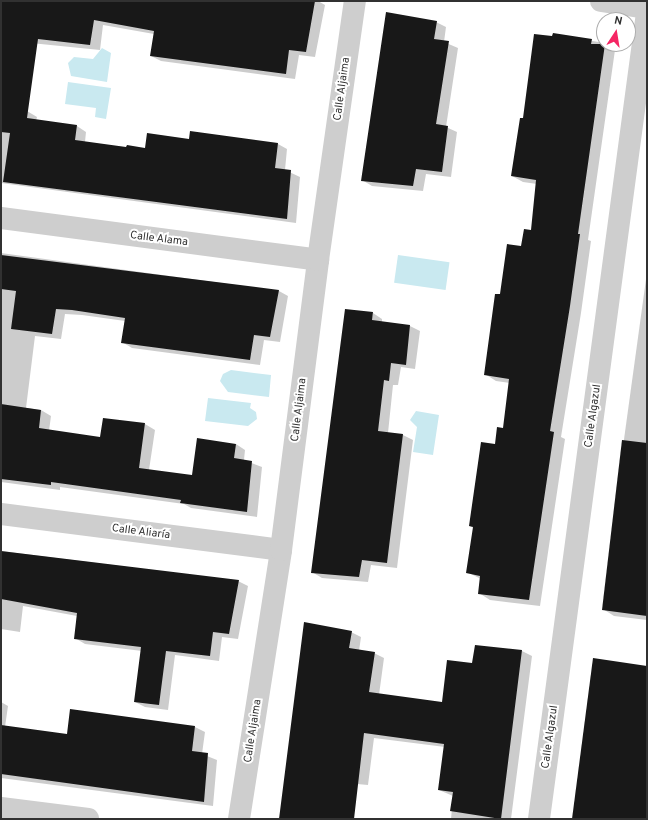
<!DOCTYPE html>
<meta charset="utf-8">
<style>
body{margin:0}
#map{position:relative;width:648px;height:820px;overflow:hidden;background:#fff;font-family:Overpass,sans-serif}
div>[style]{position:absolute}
.water>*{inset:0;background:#c9e9f0;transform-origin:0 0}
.shadow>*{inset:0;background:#0003}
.building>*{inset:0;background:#181818}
.street>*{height:22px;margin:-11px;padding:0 11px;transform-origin:11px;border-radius:11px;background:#cecece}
span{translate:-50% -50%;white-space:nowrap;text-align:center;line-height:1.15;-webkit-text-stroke:4px #fff;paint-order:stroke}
.street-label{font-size:11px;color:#313131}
.frame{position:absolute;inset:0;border:2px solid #313131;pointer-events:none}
.north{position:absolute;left:596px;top:12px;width:40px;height:40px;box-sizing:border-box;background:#fff;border:1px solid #adadad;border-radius:50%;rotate:12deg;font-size:11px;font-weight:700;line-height:16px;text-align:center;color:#313131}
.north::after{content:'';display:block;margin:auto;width:14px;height:18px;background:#f52664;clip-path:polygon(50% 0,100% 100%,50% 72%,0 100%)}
</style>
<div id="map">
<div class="water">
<div style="clip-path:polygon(102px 48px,111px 53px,107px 82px,71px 76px,68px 63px,74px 57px,93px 59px)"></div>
<div style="clip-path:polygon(68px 82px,111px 88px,106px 119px,95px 117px,96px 108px,65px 104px)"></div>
<div style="left:398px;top:255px;width:52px;height:28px;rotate:8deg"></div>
<div style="clip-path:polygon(231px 370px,271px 375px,269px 397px,228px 392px,220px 381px,223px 374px)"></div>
<div style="clip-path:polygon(208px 398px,251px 403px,250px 408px,256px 412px,257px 419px,248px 426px,205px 421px)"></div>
<div style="clip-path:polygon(416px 411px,439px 415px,433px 455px,413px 452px,417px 427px,410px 420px)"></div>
</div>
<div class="shadow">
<div style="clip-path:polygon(1px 1px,318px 1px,325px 5px,315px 57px,299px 55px,295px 79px,161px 61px,151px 56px,154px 34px,103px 25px,100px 50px,1px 40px)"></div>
<div style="clip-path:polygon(436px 22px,446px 27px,444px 42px,458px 48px,446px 127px,457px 132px,451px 177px,426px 174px,423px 191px,372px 186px,362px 180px)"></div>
<div style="clip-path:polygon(554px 34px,604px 43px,615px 50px,588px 240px,591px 241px,581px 313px,561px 437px,565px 439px,540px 606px,490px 600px,479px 593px,481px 579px,467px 572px,474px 528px,470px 526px,495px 445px,504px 429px,510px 383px,496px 381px,485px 374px,501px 295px,522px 247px,532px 232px,537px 184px,523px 182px,512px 176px,523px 119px)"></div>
<div style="clip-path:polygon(1px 107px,27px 111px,37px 117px,36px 121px,77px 126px,86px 132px,85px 142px,127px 149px,146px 149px,190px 140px,278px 144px,287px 149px,285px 170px,300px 177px,296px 223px,1px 183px)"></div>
<div style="clip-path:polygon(1px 253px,279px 291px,288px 296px,280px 342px,264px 340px,260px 365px,132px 348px,122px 342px,125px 321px,82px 315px,65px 314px,61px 339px,35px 336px,26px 408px,41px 410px,51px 416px,49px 431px,101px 438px,104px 419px,145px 424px,155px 430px,149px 470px,192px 476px,236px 444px,245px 450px,244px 460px,262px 467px,257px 517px,191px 508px,184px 504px,60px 487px,60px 490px,1px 482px)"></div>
<div style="clip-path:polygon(647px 272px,647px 620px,614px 616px,603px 609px,614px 512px)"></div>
<div style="clip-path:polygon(373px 313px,382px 319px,382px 322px,410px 326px,420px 331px,415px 369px,401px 367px,398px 385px,393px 385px,388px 433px,403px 435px,413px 440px,397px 568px,371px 565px,368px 582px,322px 578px,312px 572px)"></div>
<div style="clip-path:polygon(1px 551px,238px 581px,248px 586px,238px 639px,222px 637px,219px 661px,175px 655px,168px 710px,145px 707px,135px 702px,142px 651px,85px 644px,75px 638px,77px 616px,23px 606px,20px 632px,1px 629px)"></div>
<div style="clip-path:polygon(351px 632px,361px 637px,359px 651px,374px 653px,384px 658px,379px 695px,442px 704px,473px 664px,476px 647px,522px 651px,532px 656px,511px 819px,451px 819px,453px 796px,439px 790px,445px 747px,374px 738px,368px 785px,346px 783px,342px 819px,277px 819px,280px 817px)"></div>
<div style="clip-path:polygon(1px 702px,8px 706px,5px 727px,68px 735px,71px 710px,195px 727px,205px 732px,202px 754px,217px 760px,213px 806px,1px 778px)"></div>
</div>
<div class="building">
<div style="clip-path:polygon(1px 1px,315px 1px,306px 52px,289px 50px,286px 74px,150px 56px,154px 31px,94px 20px,90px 45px,38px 39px,27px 118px,77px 125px,75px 140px,126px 147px,127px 145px,145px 148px,147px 133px,189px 139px,190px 131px,278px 143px,275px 168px,291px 170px,287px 219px,3px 182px,10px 133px,1px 132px)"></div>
<div style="clip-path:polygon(386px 12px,437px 21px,434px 39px,449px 41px,436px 124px,448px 126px,442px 172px,416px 169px,413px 186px,361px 181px)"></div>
<div style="clip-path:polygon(553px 33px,592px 39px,591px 44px,605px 44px,578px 234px,580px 234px,570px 306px,550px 431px,554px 432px,529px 600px,478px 594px,480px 576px,466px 573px,473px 527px,469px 526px,481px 442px,495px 444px,497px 427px,503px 428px,509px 379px,484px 375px,495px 294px,500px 294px,507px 244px,521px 246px,524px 229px,531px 230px,536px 180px,511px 176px,520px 118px,523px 118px,534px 34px,552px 36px)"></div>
<div style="clip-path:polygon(1px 255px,279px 290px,270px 337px,254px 335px,250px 360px,121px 343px,125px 318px,72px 310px,56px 309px,52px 334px,11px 329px,16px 291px,1px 289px)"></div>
<div style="clip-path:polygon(345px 309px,373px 312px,372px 320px,410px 325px,406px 365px,391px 363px,389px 381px,384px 380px,378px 431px,403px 434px,387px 563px,362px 560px,359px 577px,311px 573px)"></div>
<div style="clip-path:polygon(1px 404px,41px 410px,39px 428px,100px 437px,103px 418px,145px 423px,139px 468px,192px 475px,197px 438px,236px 444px,234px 458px,252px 461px,247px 512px,180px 503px,181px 500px,51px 482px,51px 485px,1px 479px)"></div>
<div style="clip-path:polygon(622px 440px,647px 443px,647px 616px,602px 610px)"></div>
<div style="clip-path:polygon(1px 551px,239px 580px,229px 634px,213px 632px,210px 656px,166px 651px,159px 705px,134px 702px,141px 647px,74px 639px,77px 613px,1px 599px)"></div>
<div style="clip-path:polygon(304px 622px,352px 631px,349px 648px,375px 652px,369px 692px,442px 702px,447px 660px,472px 663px,475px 645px,522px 650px,501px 819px,450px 811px,453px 792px,438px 790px,444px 744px,364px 733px,354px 819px,279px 819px)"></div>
<div style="clip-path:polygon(593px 658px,647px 666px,647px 819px,572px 819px)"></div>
<div style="clip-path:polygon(70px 709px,195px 726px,192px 751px,208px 753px,204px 802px,1px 774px,1px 725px,67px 734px)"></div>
</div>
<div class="street">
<div style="left:601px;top:1px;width:47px;rotate:8.7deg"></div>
<div style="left:1px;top:218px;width:320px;rotate:7.5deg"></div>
<div style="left:1px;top:514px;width:282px;rotate:7.3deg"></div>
<div style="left:1px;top:808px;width:88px;rotate:7.2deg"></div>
<div style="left:239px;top:819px;width:272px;rotate:-81.1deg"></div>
<div style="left:281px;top:550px;width:292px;rotate:-82.7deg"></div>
<div style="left:318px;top:260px;width:262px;rotate:-81.9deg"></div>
<div style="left:539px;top:819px;width:813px;rotate:-82.37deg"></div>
</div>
<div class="street-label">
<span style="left:342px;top:89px;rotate:-82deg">Calle Aljaima</span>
<span style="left:159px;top:239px;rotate:7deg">Calle Alama</span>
<span style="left:299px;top:410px;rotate:-83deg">Calle Aljaima</span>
<span style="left:593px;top:416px;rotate:-82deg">Calle Algazul</span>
<span style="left:141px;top:532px;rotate:7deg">Calle Aliaría</span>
<span style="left:253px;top:731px;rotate:-81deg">Calle Aljaima</span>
<span style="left:550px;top:737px;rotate:-82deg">Calle Algazul</span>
</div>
<div class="frame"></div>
<div class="north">N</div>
</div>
